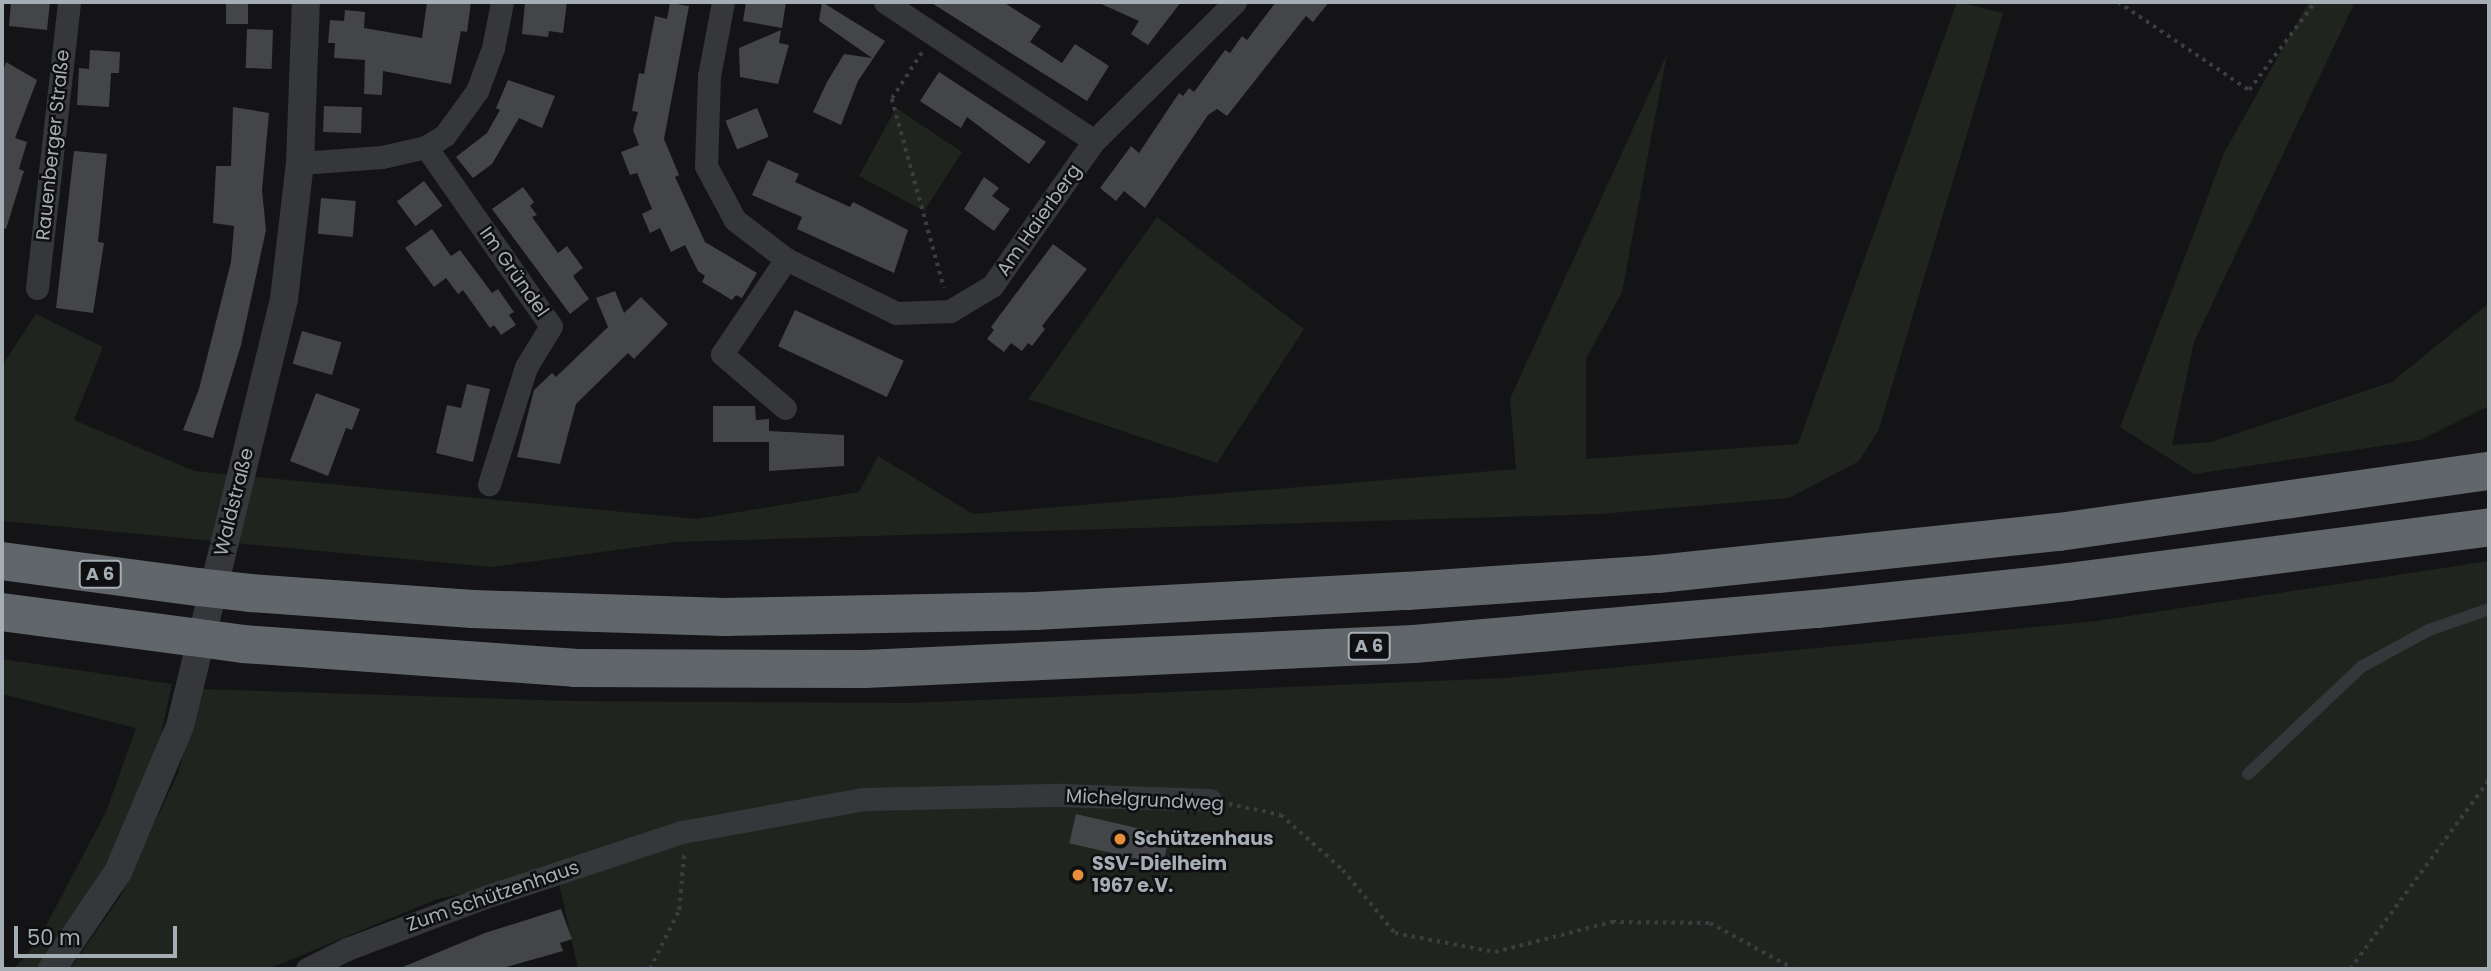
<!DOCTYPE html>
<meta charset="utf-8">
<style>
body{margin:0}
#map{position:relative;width:2491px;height:971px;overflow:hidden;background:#141416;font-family:Poppins,sans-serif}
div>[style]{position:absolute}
.green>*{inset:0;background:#1f251e}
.building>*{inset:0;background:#434548;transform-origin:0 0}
.path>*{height:3.5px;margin-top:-1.75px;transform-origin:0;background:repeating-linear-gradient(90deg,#3b3e41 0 3.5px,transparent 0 8.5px)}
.service>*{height:12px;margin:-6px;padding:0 6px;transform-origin:6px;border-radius:6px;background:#35373a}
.minor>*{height:23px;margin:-11.5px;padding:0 11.5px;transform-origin:11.5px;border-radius:11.5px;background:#35373a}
.tertiary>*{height:28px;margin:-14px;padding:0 14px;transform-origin:14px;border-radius:14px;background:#35373a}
.motorway>*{height:38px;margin:-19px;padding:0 19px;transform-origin:19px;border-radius:19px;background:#61666b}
.motorway-bridge>*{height:38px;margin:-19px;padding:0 19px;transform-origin:19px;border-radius:19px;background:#61666b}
.dots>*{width:19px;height:19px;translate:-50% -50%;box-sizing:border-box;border:4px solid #0f0f11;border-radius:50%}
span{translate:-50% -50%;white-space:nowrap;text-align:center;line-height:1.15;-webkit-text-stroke:5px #0f0f11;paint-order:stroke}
.shield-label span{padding:2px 5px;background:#0f0f11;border:2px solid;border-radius:5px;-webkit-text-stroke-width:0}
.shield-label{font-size:18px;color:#a6aeb5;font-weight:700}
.street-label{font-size:19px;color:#a6aeb5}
.poi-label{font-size:19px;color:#a6aeb5;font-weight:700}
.left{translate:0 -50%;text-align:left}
.frame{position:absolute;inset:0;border:4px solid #a6aeb5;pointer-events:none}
.scale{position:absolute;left:14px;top:926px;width:163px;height:32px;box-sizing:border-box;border:4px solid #a6aeb5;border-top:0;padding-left:9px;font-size:21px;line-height:24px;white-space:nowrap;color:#a6aeb5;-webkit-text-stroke:5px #0f0f11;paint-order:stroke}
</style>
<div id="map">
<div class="green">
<div style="clip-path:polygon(1957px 2px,2003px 13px,1879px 429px,1859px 461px,1789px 498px,1600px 514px,675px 542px,491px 567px,2px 521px,2px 366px,36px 314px,103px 347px,74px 420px,194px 471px,697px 519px,859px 492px,878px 456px,973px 514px,1516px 469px,1510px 399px,1667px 54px,1622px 292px,1586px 359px,1586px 459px,1798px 444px)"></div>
<div style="clip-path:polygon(2309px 2px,2355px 2px,2194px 342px,2172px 445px,2211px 442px,2392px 382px,2489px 303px,2489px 406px,2421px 440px,2194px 474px,2120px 427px,2225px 151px)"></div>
<div style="clip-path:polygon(896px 108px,962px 152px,924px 211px,859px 176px)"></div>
<div style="clip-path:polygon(1157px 217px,1304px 329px,1217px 463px,1028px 399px)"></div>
<div style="clip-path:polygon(2489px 561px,2489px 969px,578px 969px,557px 874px,437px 899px,268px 969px,70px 969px,120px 897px,178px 773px,202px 689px,570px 701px,908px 703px,1506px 678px,2096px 621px)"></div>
<div style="clip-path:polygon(2px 659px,172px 684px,154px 766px,123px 843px,39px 969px,14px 969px,39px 939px,106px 812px,136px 728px,2px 694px)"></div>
</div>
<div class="building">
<div style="clip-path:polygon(11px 2px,50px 2px,47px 30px,9px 26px)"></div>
<div style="left:226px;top:2px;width:22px;height:22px"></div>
<div style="clip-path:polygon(427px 2px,471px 2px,467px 32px,461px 31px,451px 84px,383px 71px,382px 95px,364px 94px,365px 60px,334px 58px,335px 43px,328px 43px,330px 20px,344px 21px,345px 10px,365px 12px,364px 28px,422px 38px)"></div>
<div style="clip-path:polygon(525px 2px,567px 2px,563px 33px,549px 31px,548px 37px,522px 34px)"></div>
<div style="clip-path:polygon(746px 2px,786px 2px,782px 28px,743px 21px)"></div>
<div style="clip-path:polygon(822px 2px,885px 41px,858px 81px,841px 125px,813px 112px,827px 82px,844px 54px,872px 58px,819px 21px)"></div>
<div style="clip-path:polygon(930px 2px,1003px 2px,1041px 26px,1030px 42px,1062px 63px,1075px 44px,1109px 66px,1087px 101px)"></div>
<div style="clip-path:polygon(1097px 2px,1181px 2px,1148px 45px,1131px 34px,1139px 21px)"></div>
<div style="clip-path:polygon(1276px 2px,1329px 2px,1313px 22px,1306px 16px,1227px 116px,1217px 109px,1208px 115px,1145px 208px,1124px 191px,1116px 201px,1100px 188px,1131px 146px,1139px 153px,1179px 93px,1183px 96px,1189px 88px,1194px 92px,1225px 50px,1230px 53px,1242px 36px,1247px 40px)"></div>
<div style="clip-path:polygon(670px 3px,689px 6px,664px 139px,679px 175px,675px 177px,705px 242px,757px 273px,742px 298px,736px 295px,732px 300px,702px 282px,705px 276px,698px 271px,685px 245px,671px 252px,660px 228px,650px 233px,642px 214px,652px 209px,637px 173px,630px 175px,621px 152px,639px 145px,633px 130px,638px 112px,632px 111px,639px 73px,644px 74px,655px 16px,667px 19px)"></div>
<div style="left:247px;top:29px;width:26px;height:39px;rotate:2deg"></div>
<div style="clip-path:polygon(781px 30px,779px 43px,789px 45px,778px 84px,740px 77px,739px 48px)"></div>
<div style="clip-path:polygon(90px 50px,120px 52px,119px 73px,111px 73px,109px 107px,77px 105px,79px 68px,89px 69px)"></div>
<div style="clip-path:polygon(6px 62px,37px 80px,15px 138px,27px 142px,19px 169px,24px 171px,6px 229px,2px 228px,2px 74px)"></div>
<div style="clip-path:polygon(939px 72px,1046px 142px,1029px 164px,967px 117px,961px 128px,920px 101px)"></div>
<div style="clip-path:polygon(508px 80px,555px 96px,542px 128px,519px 118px,492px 164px,473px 178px,456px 157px,487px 133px,500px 110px,496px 108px)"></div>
<div style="left:324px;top:106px;width:38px;height:26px;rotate:2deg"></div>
<div style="clip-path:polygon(233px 107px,269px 113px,262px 190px,266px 230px,241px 345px,213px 438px,183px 430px,199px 389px,231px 262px,234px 226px,213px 223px,216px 166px,231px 166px)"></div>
<div style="left:757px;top:108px;width:31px;height:34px;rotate:68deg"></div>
<div style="clip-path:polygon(74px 151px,107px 154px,98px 242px,104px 243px,93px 313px,56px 308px)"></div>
<div style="clip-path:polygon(768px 160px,799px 174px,795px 182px,850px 207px,853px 202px,908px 230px,894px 273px,797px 229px,802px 217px,752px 195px)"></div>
<div style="clip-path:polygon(984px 177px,999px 188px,992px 196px,1010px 209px,994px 231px,964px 209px)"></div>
<div style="left:424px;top:181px;width:31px;height:34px;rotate:53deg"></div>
<div style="clip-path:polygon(523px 187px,534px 202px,530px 206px,537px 215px,532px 217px,558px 253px,567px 246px,583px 268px,573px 276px,589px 299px,570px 314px,492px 209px)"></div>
<div style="left:321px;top:198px;width:35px;height:36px;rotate:5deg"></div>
<div style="clip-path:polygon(432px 229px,451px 256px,460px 250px,492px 293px,498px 289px,514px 312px,509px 315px,516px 325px,501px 335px,494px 325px,490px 328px,463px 290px,458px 294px,446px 278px,434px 287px,405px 248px)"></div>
<div style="clip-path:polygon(1053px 244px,1087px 269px,1042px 326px,1045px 329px,1032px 346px,1028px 343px,1022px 351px,1011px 343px,1004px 352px,987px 339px,994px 330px,991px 327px)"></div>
<div style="clip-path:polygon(615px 291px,624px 313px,641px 297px,668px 324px,634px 359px,628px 353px,576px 404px,560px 464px,517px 457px,534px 390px,552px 373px,556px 377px,608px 327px,596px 298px)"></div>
<div style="left:795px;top:310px;width:120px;height:40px;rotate:25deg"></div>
<div style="left:302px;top:331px;width:41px;height:34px;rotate:16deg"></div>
<div style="clip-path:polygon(467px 384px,490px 389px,473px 462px,436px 453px,447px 405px,461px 408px)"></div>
<div style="clip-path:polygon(316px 393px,360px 409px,352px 430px,346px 428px,328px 476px,290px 461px)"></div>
<div style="clip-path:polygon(713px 406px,755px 406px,756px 420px,769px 419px,769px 431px,844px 435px,844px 466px,769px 471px,769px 442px,713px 442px)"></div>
<div style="left:1076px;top:814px;width:96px;height:30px;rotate:13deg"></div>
<div style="clip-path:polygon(561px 909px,572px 939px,560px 943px,563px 951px,499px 969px,398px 969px,485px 933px)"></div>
</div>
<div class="path">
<div style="left:2118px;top:2px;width:158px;rotate:33.9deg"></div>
<div style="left:2249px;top:90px;width:110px;rotate:-53.1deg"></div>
<div style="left:922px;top:53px;width:55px;rotate:123.1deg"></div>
<div style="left:892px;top:99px;width:196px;rotate:74.6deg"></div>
<div style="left:1229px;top:804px;width:53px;rotate:11.9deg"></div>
<div style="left:1281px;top:815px;width:83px;rotate:41.6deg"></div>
<div style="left:1343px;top:870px;width:82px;rotate:50.5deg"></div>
<div style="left:1395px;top:933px;width:102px;rotate:10.8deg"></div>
<div style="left:1495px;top:952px;width:121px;rotate:-14.4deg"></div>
<div style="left:1612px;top:922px;width:98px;rotate:0.6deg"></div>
<div style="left:1710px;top:923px;width:96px;rotate:28.7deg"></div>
<div style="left:650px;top:969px;width:66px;rotate:-63.8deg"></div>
<div style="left:679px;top:910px;width:57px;rotate:-85deg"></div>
<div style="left:2350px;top:969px;width:235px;rotate:-53.7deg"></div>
</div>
<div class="service">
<div style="left:2248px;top:774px;width:156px;rotate:-43.4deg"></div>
<div style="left:2361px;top:667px;width:77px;rotate:-28.6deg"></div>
<div style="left:2429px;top:630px;width:64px;rotate:-19.3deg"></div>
</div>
<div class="minor">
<div style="left:723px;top:2px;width:75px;rotate:100.7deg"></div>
<div style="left:709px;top:76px;width:90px;rotate:91.9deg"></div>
<div style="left:706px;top:166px;width:61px;rotate:61.8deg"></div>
<div style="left:735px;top:220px;width:64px;rotate:37.4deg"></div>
<div style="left:786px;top:259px;width:123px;rotate:26.1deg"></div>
<div style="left:896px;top:313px;width:54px;rotate:-2.1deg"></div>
<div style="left:950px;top:311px;width:49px;rotate:-30.8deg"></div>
<div style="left:992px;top:286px;width:177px;rotate:-54.9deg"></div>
<div style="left:1094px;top:141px;width:198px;rotate:-44.6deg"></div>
<div style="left:885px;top:2px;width:251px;rotate:33.6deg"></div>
<div style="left:426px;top:147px;width:218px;rotate:55.1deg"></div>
<div style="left:551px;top:326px;width:48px;rotate:121.4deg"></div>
<div style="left:526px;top:367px;width:123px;rotate:107.5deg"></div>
<div style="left:300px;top:163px;width:82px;rotate:-4.2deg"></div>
<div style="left:382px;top:157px;width:45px;rotate:-12.8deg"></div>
<div style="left:426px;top:147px;width:22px;rotate:-32deg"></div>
<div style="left:445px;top:135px;width:54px;rotate:-54deg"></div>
<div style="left:477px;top:91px;width:46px;rotate:-69.6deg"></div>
<div style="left:493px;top:48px;width:47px;rotate:-78.9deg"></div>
<div style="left:37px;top:288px;width:288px;rotate:-83.6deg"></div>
<div style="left:785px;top:408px;width:83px;rotate:-139.4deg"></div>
<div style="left:722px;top:354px;width:115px;rotate:-56deg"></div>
<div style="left:307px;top:969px;width:45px;rotate:-26.6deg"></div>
<div style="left:347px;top:949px;width:147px;rotate:-20.6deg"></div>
<div style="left:485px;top:897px;width:207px;rotate:-18.3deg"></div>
<div style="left:682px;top:832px;width:185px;rotate:-10.3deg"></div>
<div style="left:864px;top:799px;width:198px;rotate:-1.2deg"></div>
<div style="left:1062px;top:795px;width:148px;rotate:1.9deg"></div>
</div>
<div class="tertiary">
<div style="left:52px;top:969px;width:117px;rotate:-55.8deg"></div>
<div style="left:118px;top:872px;width:159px;rotate:-67deg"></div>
<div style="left:180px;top:726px;width:439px;rotate:-76.3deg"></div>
<div style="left:284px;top:299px;width:137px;rotate:-83.3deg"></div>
<div style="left:300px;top:163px;width:161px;rotate:-87.9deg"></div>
</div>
<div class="motorway">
<div style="left:2px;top:561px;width:198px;rotate:7.6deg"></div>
<div style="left:250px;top:593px;width:223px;rotate:4.1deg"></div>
<div style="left:472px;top:609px;width:253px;rotate:1.8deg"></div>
<div style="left:725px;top:617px;width:310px;rotate:-1.1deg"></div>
<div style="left:1035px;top:611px;width:373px;rotate:-3.1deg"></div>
<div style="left:1407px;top:591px;width:252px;rotate:-3.9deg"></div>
<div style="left:1658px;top:574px;width:403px;rotate:-6deg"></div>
<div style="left:2059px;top:532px;width:434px;rotate:-8.1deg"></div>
<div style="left:2px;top:612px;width:192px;rotate:7.5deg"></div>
<div style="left:243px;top:644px;width:332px;rotate:4.1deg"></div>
<div style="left:574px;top:668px;width:291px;rotate:0.2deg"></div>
<div style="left:865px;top:669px;width:550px;rotate:-2.61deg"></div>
<div style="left:1414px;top:644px;width:405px;rotate:-5deg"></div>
<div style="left:1817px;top:609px;width:252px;rotate:-6.1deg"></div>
<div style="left:2068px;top:582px;width:425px;rotate:-7.4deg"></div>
</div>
<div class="motorway-bridge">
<div style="left:198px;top:587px;width:52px;rotate:6.6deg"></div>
<div style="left:192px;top:637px;width:51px;rotate:7.8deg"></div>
</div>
<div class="dots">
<div style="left:1120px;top:839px;background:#e78e3b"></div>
<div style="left:1078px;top:875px;background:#e78e3b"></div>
</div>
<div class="shield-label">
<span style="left:100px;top:574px">A 6</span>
<span style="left:1369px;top:646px">A 6</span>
</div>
<div class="street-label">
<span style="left:53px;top:145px;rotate:-84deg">Rauenberger Straße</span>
<span style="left:1039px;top:220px;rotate:-55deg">Am Haierberg</span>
<span style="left:514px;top:272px;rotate:55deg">Im Gründel</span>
<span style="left:234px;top:502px;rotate:-76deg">Waldstraße</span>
<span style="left:1145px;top:800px;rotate:3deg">Michelgrundweg</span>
<span style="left:493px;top:896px;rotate:-19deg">Zum Schützenhaus</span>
</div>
<div class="poi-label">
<span class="left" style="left:1134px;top:839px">Schützenhaus</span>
<span class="left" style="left:1092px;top:875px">SSV-Dielheim<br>1967 e.V.</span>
</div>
<div class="frame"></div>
<div class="scale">50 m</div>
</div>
